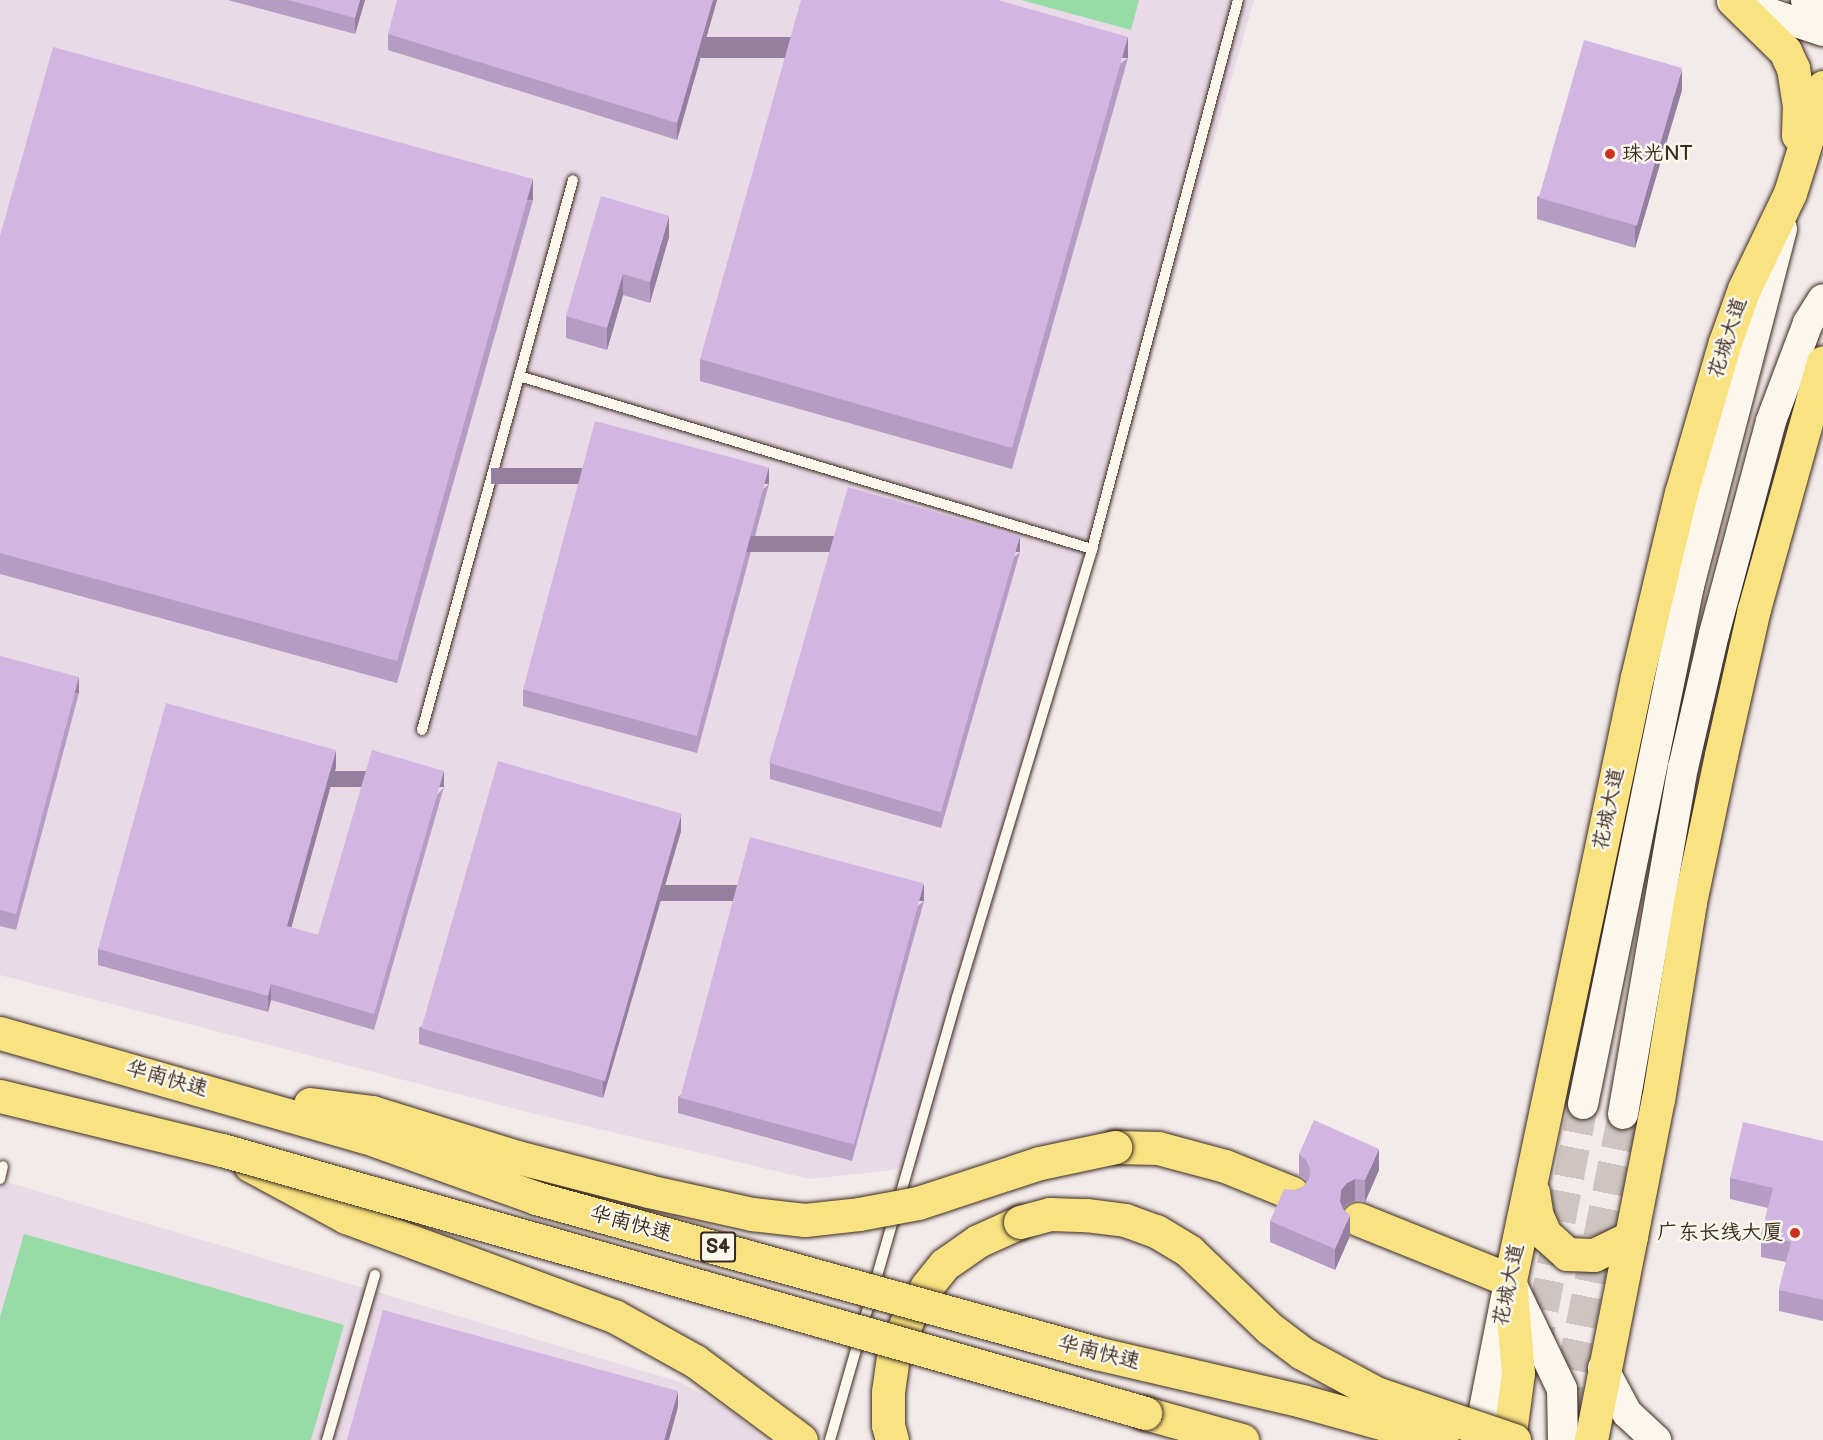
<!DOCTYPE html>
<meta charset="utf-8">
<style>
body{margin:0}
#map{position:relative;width:1823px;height:1440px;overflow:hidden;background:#f3eaea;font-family:"Balsamiq Sans","LXGW WenKai TC",sans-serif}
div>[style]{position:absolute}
.built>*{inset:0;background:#e9dae8}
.green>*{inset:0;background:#97dba7}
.secondary-tunnel>*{height:30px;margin-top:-15px;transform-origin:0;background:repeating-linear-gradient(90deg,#cec4c1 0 30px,transparent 0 45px)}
.roads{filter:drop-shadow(0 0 2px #3b2a1e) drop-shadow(0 0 2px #3b2a1e)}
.lane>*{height:10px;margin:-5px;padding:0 5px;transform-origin:5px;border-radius:5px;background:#fbf7ec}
.secondary>*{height:30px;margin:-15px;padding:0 15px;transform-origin:15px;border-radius:15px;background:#fbf7ec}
.primary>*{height:33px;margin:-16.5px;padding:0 16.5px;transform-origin:16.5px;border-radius:16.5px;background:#f8e281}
.highway>*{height:33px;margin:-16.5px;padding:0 16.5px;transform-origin:16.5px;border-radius:16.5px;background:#f8e281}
.bridges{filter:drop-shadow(0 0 2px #3b2a1e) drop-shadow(0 0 2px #3b2a1e)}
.highway-bridge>*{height:33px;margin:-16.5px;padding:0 16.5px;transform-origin:16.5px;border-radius:16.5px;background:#f8e281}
.wall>*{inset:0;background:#b59cc2}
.shaded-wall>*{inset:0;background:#947f9e;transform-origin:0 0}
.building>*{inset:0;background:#d3b5e2;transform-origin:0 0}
.dots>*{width:16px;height:16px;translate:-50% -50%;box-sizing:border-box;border:3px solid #fbf7ec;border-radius:50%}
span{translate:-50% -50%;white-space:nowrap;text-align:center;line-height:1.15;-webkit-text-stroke:5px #fbf7ec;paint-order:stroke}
.shield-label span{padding:2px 4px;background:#fbf7ec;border:2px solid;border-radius:4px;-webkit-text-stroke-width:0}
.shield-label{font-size:20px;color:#3b2a1e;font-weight:700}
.poi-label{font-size:21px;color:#3b2a1e}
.left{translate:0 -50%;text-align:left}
.right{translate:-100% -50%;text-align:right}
.street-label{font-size:21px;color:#3b2a1e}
</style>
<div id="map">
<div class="built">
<div style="clip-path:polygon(0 0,1254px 0,920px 1163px,885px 1171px,810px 1179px,523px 1111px,0 975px)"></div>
<div style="clip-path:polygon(0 1180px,680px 1382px,729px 1409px,765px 1440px,0 1440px)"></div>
</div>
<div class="green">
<div style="clip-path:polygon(1021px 0,1139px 0,1131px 30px)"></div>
<div style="clip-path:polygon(24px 1234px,344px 1325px,311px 1440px,0 1440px,0 1317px)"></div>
</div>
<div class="secondary-tunnel">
<div style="left:1535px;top:1354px;width:255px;rotate:-79.1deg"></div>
<div style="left:1563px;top:1414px;width:306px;rotate:-78.7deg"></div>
</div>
<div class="roads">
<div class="lane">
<div style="left:519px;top:376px;width:599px;rotate:16.8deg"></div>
<div style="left:422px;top:730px;width:570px;rotate:-74.65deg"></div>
<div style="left:0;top:1179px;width:13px;rotate:-77deg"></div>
<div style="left:327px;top:1440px;width:172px;rotate:-73.8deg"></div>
<div style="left:830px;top:1440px;width:461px;rotate:-74deg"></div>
<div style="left:957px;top:997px;width:468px;rotate:-73.2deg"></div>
<div style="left:1092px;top:549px;width:568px;rotate:-75.11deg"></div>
</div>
<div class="secondary">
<div style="left:1806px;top:0;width:18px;rotate:16deg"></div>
<div style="left:1732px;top:1px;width:96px;rotate:18.2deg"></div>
<div style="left:1583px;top:1104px;width:529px;rotate:-78.44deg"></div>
<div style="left:1689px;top:586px;width:369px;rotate:-75.4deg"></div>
<div style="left:1623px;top:1114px;width:351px;rotate:-80.2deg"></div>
<div style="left:1683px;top:768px;width:138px;rotate:-77deg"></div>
<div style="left:1714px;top:634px;width:220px;rotate:-75deg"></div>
<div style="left:1771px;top:421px;width:105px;rotate:-69.3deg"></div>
<div style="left:1808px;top:323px;width:28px;rotate:-58deg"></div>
<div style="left:1512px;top:1285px;width:115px;rotate:64.3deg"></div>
<div style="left:1562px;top:1389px;width:51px;rotate:88.9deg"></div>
<div style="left:1603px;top:1368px;width:51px;rotate:61.9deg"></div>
<div style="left:1627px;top:1413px;width:40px;rotate:43deg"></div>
<div style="left:1478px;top:1440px;width:146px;rotate:-78.9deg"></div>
</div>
<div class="primary">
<div style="left:1735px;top:2px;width:70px;rotate:44.4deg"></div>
<div style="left:1785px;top:51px;width:19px;rotate:65deg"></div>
<div style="left:1793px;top:68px;width:36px;rotate:81deg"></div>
<div style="left:1799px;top:104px;width:31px;rotate:92deg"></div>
<div style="left:1533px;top:1192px;width:24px;rotate:81deg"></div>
<div style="left:1537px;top:1216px;width:20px;rotate:66deg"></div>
<div style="left:1545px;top:1234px;width:30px;rotate:42deg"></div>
<div style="left:1567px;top:1254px;width:27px;rotate:2deg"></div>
<div style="left:1594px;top:1255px;width:41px;rotate:-25.9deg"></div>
<div style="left:1510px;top:1280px;width:616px;rotate:-78.11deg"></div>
<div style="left:1637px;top:677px;width:189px;rotate:-76.6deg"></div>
<div style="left:1681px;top:493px;width:157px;rotate:-73.8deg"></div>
<div style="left:1725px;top:342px;width:56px;rotate:-70.3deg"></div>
<div style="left:1744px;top:289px;width:106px;rotate:-64.4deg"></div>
<div style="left:1790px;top:193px;width:111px;rotate:-72.7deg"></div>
<div style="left:1591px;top:1440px;width:347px;rotate:-78.9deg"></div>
<div style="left:1658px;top:1100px;width:201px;rotate:-80.8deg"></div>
<div style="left:1690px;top:902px;width:150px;rotate:-78.1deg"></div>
<div style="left:1721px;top:755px;width:150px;rotate:-77.3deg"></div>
<div style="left:1754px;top:609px;width:256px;rotate:-74.4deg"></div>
</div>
<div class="highway">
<div style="left:1115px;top:1147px;width:43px;rotate:1.3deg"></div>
<div style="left:1158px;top:1148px;width:69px;rotate:15deg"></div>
<div style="left:1225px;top:1166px;width:72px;rotate:21.9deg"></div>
<div style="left:250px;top:1165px;width:109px;rotate:28.4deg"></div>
<div style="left:346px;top:1217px;width:286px;rotate:20.3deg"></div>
<div style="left:614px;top:1316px;width:93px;rotate:29.1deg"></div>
<div style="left:695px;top:1361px;width:132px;rotate:36.7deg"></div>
<div style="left:1358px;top:1219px;width:164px;rotate:21.9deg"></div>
<div style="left:1510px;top:1280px;width:93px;rotate:85.1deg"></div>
<div style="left:1518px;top:1373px;width:68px;rotate:97.7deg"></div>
<div style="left:1145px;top:1413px;width:101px;rotate:15.6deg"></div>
<div style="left:892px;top:1440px;width:16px;rotate:-105deg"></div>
<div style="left:888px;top:1425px;width:33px;rotate:-90deg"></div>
<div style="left:888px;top:1392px;width:37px;rotate:-82deg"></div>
<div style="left:893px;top:1355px;width:42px;rotate:-67.7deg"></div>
<div style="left:909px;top:1316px;width:35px;rotate:-59deg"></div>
<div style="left:927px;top:1286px;width:28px;rotate:-51deg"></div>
<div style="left:945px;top:1264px;width:40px;rotate:-34.9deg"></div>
<div style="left:978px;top:1241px;width:46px;rotate:-24.3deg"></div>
</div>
</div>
<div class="bridges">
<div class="highway-bridge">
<div style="left:0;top:1033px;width:380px;rotate:15.9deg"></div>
<div style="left:366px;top:1137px;width:181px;rotate:19.7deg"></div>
<div style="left:536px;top:1198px;width:581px;rotate:15.47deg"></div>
<div style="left:1096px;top:1353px;width:212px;rotate:13.1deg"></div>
<div style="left:1302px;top:1401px;width:145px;rotate:15.6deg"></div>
<div style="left:0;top:1096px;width:228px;rotate:13.7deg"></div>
<div style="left:222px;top:1150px;width:960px;rotate:15.9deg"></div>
<div style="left:310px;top:1104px;width:63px;rotate:7.4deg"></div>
<div style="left:372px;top:1112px;width:152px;rotate:17.2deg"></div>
<div style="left:517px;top:1157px;width:135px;rotate:14.5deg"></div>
<div style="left:648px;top:1191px;width:107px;rotate:12.5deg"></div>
<div style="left:752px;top:1214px;width:53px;rotate:6.5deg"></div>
<div style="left:805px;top:1220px;width:54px;rotate:-6.3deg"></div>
<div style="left:859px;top:1214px;width:60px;rotate:-10.6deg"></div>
<div style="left:918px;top:1203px;width:128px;rotate:-18.2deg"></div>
<div style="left:1040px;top:1163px;width:77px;rotate:-12deg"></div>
<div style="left:1020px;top:1222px;width:31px;rotate:-15deg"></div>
<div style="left:1050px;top:1214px;width:36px;rotate:2deg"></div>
<div style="left:1086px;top:1215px;width:39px;rotate:7deg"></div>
<div style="left:1125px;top:1220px;width:33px;rotate:20deg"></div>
<div style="left:1156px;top:1231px;width:39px;rotate:31deg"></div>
<div style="left:1189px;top:1251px;width:111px;rotate:43.9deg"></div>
<div style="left:1269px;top:1328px;width:41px;rotate:37.1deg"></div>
<div style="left:1302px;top:1353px;width:84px;rotate:28.4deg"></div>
<div style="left:1376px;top:1393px;width:146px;rotate:18.8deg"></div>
</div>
</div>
<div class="wall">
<div style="clip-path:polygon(228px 0,365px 0,355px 34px)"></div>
<div style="clip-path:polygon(717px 0,677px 140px,388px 50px,388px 34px)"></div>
<div style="clip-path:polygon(1128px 58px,1012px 469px,700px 381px,700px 359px)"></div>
<div style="clip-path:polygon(1682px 90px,1635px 248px,1537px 219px,1537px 197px)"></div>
<div style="clip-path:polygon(533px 200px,397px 683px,0 574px,0 236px)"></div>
<div style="clip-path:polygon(669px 237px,650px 303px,623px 295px,607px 350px,566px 338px,566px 316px)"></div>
<div style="clip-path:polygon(769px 484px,697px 753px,523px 706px,523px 690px)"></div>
<div style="clip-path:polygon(1020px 552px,941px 828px,770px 779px,770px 763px)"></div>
<div style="clip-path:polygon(0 656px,79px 693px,16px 930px,0 926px)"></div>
<div style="clip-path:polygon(336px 767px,291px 928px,318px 935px,444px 787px,374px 1030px,271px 1000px,268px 1012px,98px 965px,98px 949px)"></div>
<div style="clip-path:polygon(681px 831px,603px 1098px,419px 1044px,419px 1028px)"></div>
<div style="clip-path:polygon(924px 901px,852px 1161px,678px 1113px,678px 1097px)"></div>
<div style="clip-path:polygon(1823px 1141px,1823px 1321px,1779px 1311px,1779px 1290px,1786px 1262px,1761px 1257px,1761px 1235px,1768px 1208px,1730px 1199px,1730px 1178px)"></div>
<div style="clip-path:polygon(1299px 1154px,1379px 1170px,1365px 1202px,1355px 1201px,1347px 1204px,1343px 1209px,1350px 1236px,1335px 1270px,1270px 1242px,1270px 1221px,1295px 1190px,1303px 1187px,1307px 1182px,1299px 1176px)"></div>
</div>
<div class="shaded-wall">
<div style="clip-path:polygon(360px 0,365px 0,355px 34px,355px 18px)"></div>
<div style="clip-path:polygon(713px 0,717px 0,677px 140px,677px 123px)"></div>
<div style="left:1128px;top:37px;width:21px;height:427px;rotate:90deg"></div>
<div style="clip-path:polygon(1682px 69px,1682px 90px,1635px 248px,1635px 227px)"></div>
<div style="left:533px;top:179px;width:21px;height:501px;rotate:90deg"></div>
<div style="clip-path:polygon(669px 216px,669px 237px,650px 303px,650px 282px)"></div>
<div style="clip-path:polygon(623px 274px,623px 295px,607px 350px,607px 328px)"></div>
<div style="left:769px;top:468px;width:16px;height:278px;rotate:90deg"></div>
<div style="left:1020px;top:536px;width:16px;height:287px;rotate:90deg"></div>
<div style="left:79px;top:677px;width:16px;height:245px;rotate:90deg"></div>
<div style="clip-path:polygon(336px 750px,336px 767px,287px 943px,287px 926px)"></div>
<div style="left:444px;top:771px;width:16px;height:253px;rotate:90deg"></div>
<div style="clip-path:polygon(681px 814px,681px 831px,603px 1098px,603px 1082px)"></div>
<div style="left:924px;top:885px;width:16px;height:270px;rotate:90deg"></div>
<div style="clip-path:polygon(271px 984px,271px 1000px,268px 1012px,268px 996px)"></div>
<div style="clip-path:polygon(1379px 1149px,1379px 1170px,1365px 1202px,1365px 1180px)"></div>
<div style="clip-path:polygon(1355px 1179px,1355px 1201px,1347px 1204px,1341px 1212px,1340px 1201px,1341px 1190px,1347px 1183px)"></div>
<div style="clip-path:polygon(1350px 1215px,1350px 1236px,1335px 1270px,1335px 1249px)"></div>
<div style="clip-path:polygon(678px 1391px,678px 1407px,669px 1440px,664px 1440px)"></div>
</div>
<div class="building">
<div style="clip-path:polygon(288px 0,360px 0,355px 18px)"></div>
<div style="clip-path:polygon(397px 0,713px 0,677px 123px,388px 34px)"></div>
<div style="clip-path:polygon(801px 0,998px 0,1128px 37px,1012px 448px,700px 359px)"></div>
<div style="left:1584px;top:40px;width:102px;height:164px;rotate:16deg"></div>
<div style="clip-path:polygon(53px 47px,533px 179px,397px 661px,0 553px,0 236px)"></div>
<div style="clip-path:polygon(601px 196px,669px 216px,650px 282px,623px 274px,607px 328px,566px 316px)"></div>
<div style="left:595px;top:421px;width:180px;height:278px;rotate:15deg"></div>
<div style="left:848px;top:487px;width:179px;height:287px;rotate:16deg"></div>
<div style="clip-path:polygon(0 656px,79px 677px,16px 914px,0 910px)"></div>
<div style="clip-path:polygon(166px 703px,336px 750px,287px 926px,318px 935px,372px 750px,444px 771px,374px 1014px,271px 984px,268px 996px,98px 949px)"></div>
<div style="left:498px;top:761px;width:191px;height:278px;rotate:16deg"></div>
<div style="left:750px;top:837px;width:180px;height:270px;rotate:15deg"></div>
<div style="clip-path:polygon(1314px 1120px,1379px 1149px,1365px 1180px,1355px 1179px,1347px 1183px,1341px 1190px,1340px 1201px,1343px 1209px,1350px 1215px,1335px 1249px,1270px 1221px,1284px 1189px,1295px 1190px,1303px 1187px,1309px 1179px,1310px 1169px,1306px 1160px,1299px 1154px)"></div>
<div style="clip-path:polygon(1743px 1122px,1823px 1141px,1823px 1300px,1779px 1290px,1791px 1242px,1761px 1235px,1773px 1188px,1730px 1178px)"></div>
<div style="clip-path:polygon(383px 1310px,678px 1391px,664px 1440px,347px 1440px)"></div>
</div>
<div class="dots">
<div style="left:1610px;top:154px;background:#c8321e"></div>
<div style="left:1795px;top:1233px;background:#c8321e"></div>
</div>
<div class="shield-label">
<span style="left:718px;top:1247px">S4</span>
</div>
<div class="poi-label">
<span class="left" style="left:1622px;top:154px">珠光NT</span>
<span class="right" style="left:1783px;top:1233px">广东长线大厦</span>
</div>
<div class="street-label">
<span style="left:1728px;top:338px;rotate:-72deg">花城大道</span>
<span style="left:1609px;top:809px;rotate:-78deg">花城大道</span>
<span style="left:167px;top:1079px;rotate:16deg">华南快速</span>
<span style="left:631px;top:1224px;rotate:15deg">华南快速</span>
<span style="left:1509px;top:1285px;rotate:-78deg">花城大道</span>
<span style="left:1099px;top:1353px;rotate:14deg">华南快速</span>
</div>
</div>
